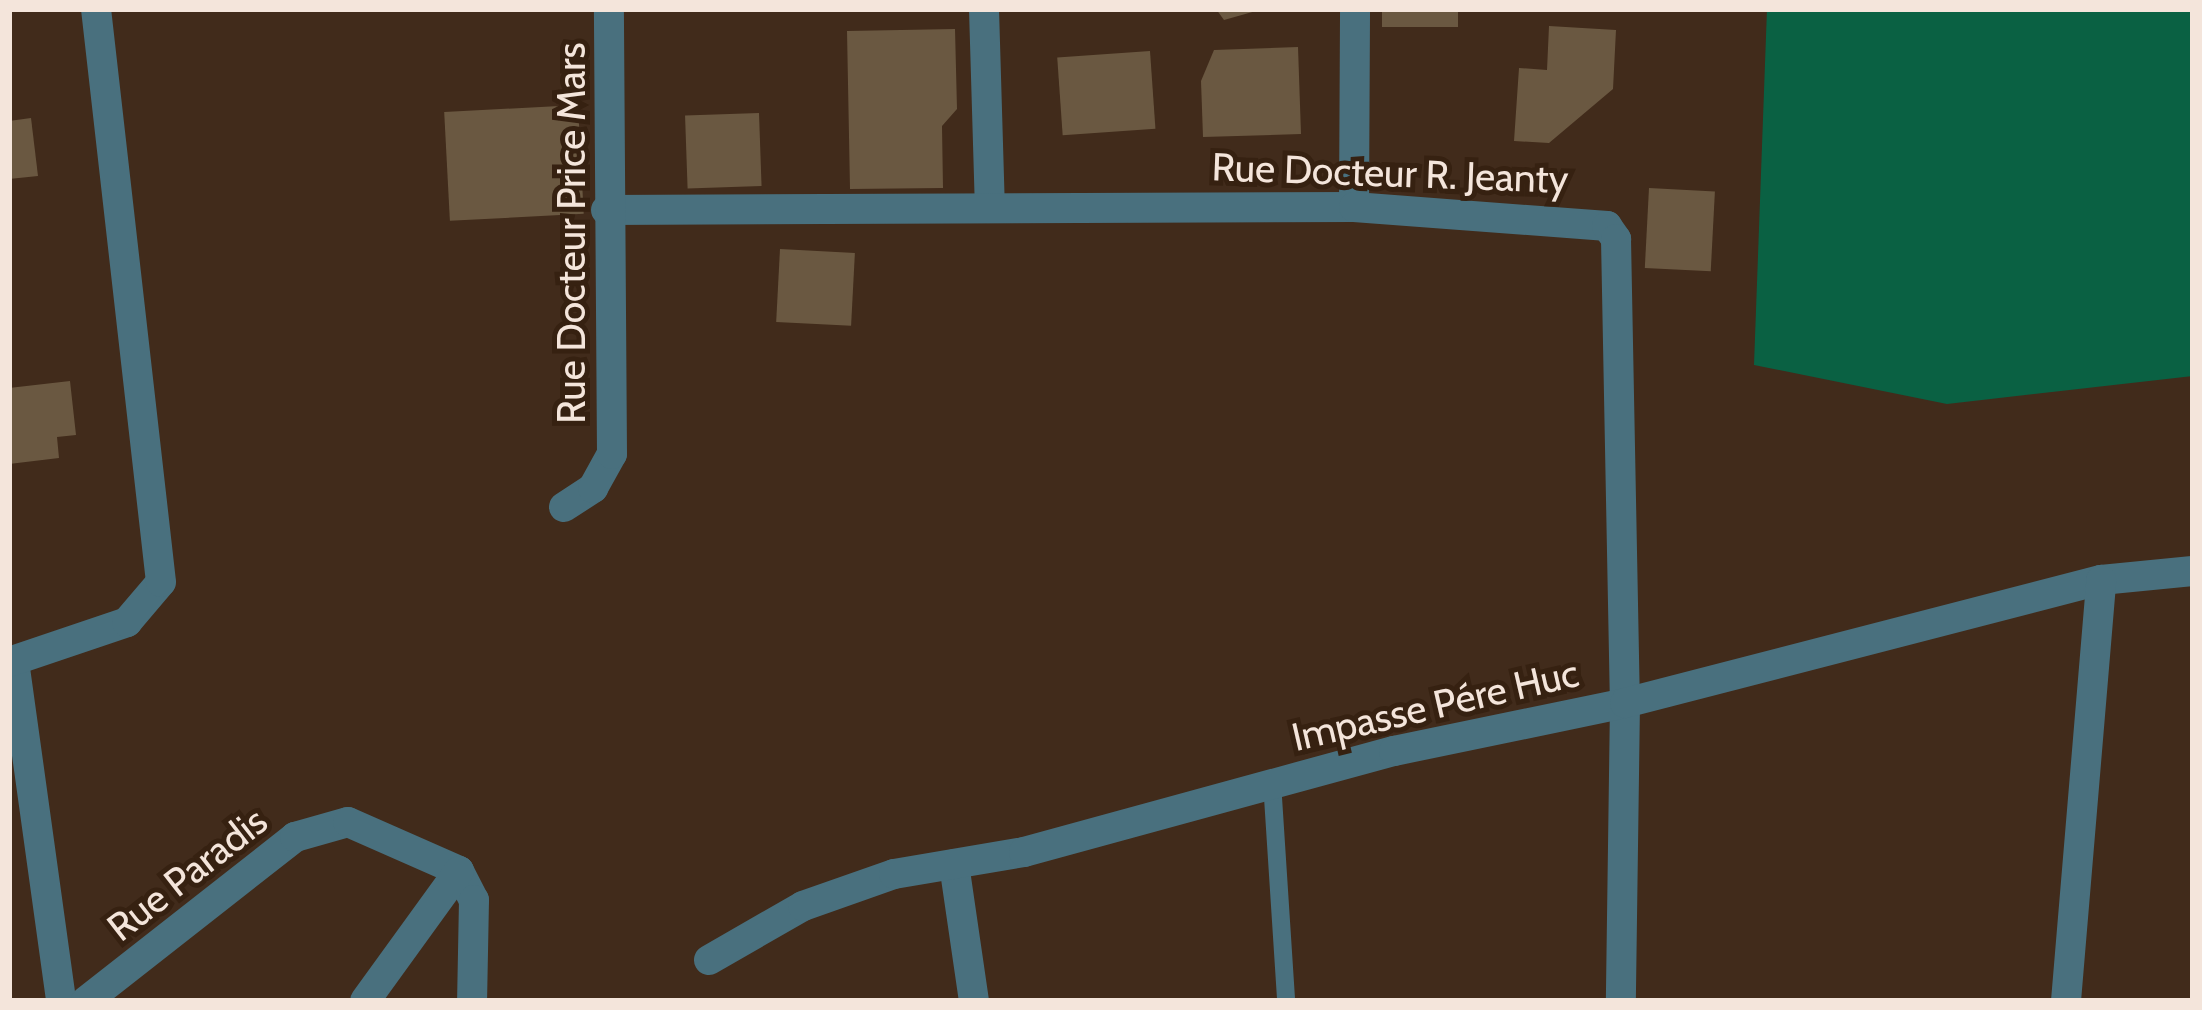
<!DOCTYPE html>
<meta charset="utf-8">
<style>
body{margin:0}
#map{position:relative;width:2202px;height:1010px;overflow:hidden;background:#412b1b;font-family:Cabin,sans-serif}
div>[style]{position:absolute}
.green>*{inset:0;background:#0a6143}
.building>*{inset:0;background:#6a5841;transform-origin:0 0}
.service>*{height:18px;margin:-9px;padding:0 9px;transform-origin:9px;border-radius:9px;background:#49707e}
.minor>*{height:30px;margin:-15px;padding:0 15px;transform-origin:15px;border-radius:15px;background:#49707e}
span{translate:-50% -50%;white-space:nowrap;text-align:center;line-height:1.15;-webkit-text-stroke:10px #362111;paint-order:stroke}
.street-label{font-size:39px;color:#f4e5db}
.frame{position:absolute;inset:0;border:12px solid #f4e5db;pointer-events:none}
</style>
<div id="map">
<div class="green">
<div style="clip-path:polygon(1767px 9px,2193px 9px,2193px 376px,1947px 404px,1754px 365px)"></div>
</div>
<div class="building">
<div style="clip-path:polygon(1216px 9px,1263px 9px,1224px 20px)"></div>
<div style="left:1382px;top:9px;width:76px;height:18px"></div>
<div style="clip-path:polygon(1549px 26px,1616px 30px,1613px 89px,1549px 143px,1514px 141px,1519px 68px,1547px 70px)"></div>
<div style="clip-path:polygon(955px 29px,957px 109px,942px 126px,943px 188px,850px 189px,847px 31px)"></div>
<div style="clip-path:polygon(1298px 47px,1301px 134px,1203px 137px,1201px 81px,1214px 50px)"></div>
<div style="left:1150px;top:51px;width:78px;height:93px;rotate:86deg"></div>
<div style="left:578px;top:105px;width:109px;height:134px;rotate:87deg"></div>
<div style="left:759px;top:113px;width:73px;height:74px;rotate:88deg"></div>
<div style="clip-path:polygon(31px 118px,38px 176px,9px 179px,9px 121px)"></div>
<div style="left:1649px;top:188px;width:66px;height:80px;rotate:3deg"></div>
<div style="left:780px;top:249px;width:75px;height:73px;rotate:3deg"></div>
<div style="clip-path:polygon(70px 381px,76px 435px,57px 437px,59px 458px,9px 464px,9px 388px)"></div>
</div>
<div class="service">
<div style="left:1272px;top:782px;width:219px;rotate:86.3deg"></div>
</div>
<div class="minor">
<div style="left:984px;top:9px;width:199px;rotate:88.3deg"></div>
<div style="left:1354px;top:207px;width:198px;rotate:-89.7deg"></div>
<div style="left:606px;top:210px;width:748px;rotate:-0.23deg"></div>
<div style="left:1354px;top:207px;width:254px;rotate:4.3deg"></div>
<div style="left:1607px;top:226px;width:16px;rotate:55deg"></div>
<div style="left:1616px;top:239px;width:464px;rotate:88.9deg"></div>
<div style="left:1625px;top:703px;width:298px;rotate:90.8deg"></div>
<div style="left:564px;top:507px;width:35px;rotate:-33deg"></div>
<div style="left:593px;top:488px;width:39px;rotate:-61deg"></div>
<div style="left:612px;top:454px;width:445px;rotate:-90.4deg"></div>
<div style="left:14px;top:661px;width:343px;rotate:82.1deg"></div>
<div style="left:9px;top:662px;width:125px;rotate:-18.7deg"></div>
<div style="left:127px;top:622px;width:52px;rotate:-49.6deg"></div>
<div style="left:161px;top:582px;width:577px;rotate:-96.47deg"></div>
<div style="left:954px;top:864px;width:138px;rotate:81.7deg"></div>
<div style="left:459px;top:871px;width:33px;rotate:63deg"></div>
<div style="left:474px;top:900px;width:101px;rotate:91.1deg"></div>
<div style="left:709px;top:960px;width:108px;rotate:-29.9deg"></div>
<div style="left:803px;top:906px;width:96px;rotate:-19.4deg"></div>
<div style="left:894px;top:874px;width:132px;rotate:-9.6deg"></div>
<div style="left:1024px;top:852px;width:384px;rotate:-15.3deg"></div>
<div style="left:1394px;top:751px;width:236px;rotate:-11.7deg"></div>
<div style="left:1625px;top:703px;width:492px;rotate:-14.5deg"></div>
<div style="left:2101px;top:580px;width:92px;rotate:-5.6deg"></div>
<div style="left:86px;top:1001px;width:266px;rotate:-38.1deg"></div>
<div style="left:295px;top:837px;width:55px;rotate:-15.8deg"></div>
<div style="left:348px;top:822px;width:121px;rotate:23.8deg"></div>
<div style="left:459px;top:871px;width:160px;rotate:125.9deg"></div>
<div style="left:2066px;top:1001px;width:422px;rotate:-85.2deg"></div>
</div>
<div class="street-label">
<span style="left:1390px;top:173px;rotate:2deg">Rue Docteur R. Jeanty</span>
<span style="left:571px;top:233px;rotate:-90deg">Rue Docteur Price Mars</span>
<span style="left:1435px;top:705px;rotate:-13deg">Impasse Pére Huc</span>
<span style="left:187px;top:874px;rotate:-38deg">Rue Paradis</span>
</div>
<div class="frame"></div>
</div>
